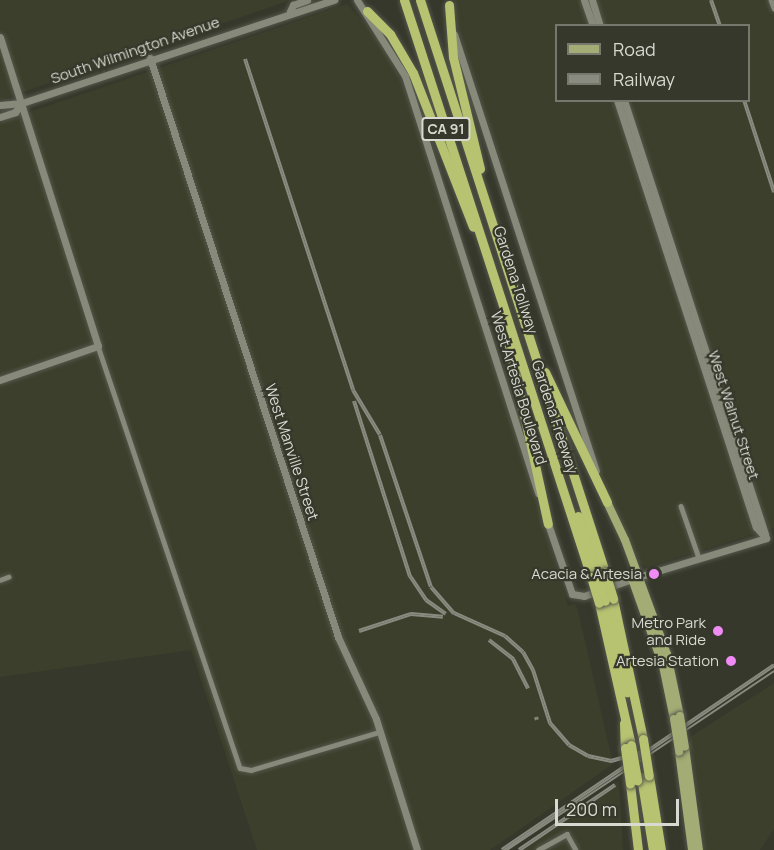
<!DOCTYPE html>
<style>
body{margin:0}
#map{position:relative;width:774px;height:850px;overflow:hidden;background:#36382b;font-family:Manrope,sans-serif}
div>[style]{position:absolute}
.built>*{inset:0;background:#3c3f2b}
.roads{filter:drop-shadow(0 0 2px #55574c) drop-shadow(0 0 2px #55574c)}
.street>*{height:4.5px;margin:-2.25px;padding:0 2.25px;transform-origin:2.25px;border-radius:2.25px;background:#878a7a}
.secondary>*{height:7px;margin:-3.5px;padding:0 3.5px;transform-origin:3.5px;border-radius:3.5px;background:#878a7a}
.primary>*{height:8px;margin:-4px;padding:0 4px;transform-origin:4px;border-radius:4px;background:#a4ac75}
.highway>*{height:9px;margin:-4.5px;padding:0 4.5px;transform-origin:4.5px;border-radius:4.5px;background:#b8c371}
.tram>*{height:1.5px;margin:-0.75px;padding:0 0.75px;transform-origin:0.75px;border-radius:0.75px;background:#898b80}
.rail>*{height:4px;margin-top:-2px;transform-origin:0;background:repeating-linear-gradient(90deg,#36382b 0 4.5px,#898b80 0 9px);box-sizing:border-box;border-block:2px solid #898b80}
.bridges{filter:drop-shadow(0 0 2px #55574c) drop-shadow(0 0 2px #55574c)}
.primary-bridge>*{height:8px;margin:-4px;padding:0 4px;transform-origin:4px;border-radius:4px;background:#a4ac75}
.highway-bridge>*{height:9px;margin:-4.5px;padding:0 4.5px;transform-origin:4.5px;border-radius:4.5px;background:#b8c371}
.dots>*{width:16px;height:16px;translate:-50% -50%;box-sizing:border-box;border:3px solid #36382b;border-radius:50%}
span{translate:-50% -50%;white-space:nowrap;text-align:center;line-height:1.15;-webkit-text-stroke:4.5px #36382b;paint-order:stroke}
.shield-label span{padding:2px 4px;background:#36382b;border:2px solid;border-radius:4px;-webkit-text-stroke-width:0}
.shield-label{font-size:14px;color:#d8d9d1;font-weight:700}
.street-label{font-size:15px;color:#d8d9d1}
.poi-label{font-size:15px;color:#d8d9d1}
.right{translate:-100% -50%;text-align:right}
.legend{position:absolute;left:555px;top:24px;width:195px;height:78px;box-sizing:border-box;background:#36382b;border:2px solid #77786d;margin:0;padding:8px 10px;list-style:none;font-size:18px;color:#d8d9d1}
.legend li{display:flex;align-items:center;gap:12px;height:30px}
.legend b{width:30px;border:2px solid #77786d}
.scale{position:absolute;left:555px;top:799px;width:124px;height:27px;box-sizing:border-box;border:3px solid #d8d9d1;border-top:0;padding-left:8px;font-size:18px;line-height:21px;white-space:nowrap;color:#d8d9d1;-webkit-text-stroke:4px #36382b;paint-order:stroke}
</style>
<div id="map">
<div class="built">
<div style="clip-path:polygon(0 0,290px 0,0 100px)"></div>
<div style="clip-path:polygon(evenodd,454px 0,774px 0,774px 528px,646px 567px,639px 562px,607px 494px,457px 26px,454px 0,556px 26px,748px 26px,748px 100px,556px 100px,556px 26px)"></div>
<div style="clip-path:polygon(347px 4px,380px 41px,404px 86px,513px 423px,568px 606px,575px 604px,578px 611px,613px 764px,490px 850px,257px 850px,191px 650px,0 677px,0 122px)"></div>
<div style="clip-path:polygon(774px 683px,774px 829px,760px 850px,705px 850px,690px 737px)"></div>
<div style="clip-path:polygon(619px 781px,623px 850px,523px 850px)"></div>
</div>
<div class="roads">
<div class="street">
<div style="left:771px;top:0;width:9px;rotate:69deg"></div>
<div style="left:98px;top:346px;width:445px;rotate:71.4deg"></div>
<div style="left:240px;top:768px;width:11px;rotate:10deg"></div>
<div style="left:251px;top:770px;width:134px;rotate:-16.5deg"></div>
<div style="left:681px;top:506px;width:55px;rotate:70.9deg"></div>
<div style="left:0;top:580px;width:9px;rotate:-21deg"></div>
<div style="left:538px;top:850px;width:33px;rotate:-29deg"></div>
<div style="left:567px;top:834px;width:18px;rotate:61deg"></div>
</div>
<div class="secondary">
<div style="left:357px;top:0;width:90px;rotate:57.7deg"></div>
<div style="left:405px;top:76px;width:438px;rotate:72.3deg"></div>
<div style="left:584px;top:0;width:28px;rotate:71deg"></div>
<div style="left:592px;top:0;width:27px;rotate:73deg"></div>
<div style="left:290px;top:11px;width:7px;rotate:-63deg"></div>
<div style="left:293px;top:5px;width:15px;rotate:-20deg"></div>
<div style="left:454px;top:34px;width:459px;rotate:72deg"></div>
<div style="left:0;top:37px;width:324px;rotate:72.4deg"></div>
<div style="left:98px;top:346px;width:104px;rotate:160.9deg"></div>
<div style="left:150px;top:58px;width:609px;rotate:72.01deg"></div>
<div style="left:338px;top:637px;width:90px;rotate:65.1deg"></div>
<div style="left:376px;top:719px;width:137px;rotate:72.6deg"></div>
<div style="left:617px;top:100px;width:449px;rotate:72deg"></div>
<div style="left:756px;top:527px;width:15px;rotate:48deg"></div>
<div style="left:624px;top:100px;width:457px;rotate:72deg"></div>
<div style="left:0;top:105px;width:22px;rotate:-5deg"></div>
<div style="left:22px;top:103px;width:329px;rotate:-18.3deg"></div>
<div style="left:0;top:117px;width:16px;rotate:-18deg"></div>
<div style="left:15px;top:112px;width:11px;rotate:-52deg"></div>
<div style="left:547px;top:521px;width:77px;rotate:71.1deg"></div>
<div style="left:572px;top:594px;width:12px;rotate:9deg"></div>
<div style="left:584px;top:596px;width:51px;rotate:-19.5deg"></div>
<div style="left:638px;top:577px;width:134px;rotate:-16.9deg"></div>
</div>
<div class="primary">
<div style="left:607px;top:502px;width:42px;rotate:64.7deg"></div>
<div style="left:625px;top:540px;width:121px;rotate:69.8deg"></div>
<div style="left:667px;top:654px;width:63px;rotate:78.2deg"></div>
<div style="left:638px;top:577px;width:6px;rotate:162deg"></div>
<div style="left:632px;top:579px;width:92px;rotate:70.4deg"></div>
<div style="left:663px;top:666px;width:54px;rotate:78.3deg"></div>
<div style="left:685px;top:747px;width:104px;rotate:82.3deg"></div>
<div style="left:679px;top:752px;width:99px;rotate:82.4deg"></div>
</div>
<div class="highway">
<div style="left:404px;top:0;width:607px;rotate:72.04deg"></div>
<div style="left:420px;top:0;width:601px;rotate:72.08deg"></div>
<div style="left:449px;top:5px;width:52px;rotate:85.6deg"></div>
<div style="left:453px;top:57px;width:115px;rotate:76.4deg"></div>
<div style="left:367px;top:11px;width:33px;rotate:45deg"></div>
<div style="left:390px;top:34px;width:45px;rotate:59.5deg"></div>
<div style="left:413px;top:73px;width:165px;rotate:68.7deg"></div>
<div style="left:508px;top:341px;width:187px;rotate:77.7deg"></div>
<div style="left:545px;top:372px;width:144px;rotate:64.5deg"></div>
<div style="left:578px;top:516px;width:62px;rotate:72.1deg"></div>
<div style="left:613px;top:599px;width:143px;rotate:77.9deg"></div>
<div style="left:605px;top:601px;width:94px;rotate:76.4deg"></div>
<div style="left:599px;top:603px;width:146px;rotate:77.3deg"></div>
<div style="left:624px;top:723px;width:25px;rotate:88deg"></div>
<div style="left:649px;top:776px;width:75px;rotate:80.8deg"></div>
<div style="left:641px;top:777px;width:74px;rotate:80.7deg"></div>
<div style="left:630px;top:784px;width:66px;rotate:83.1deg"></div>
</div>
</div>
<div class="tram">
<div style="left:507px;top:850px;width:321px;rotate:-33.8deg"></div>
</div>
<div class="rail">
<div style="left:711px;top:0;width:28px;rotate:71deg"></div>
<div style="left:245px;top:59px;width:348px;rotate:71.9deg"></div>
<div style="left:353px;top:390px;width:52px;rotate:59deg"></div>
<div style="left:380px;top:435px;width:160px;rotate:71.5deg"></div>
<div style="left:431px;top:587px;width:35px;rotate:49deg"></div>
<div style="left:454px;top:613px;width:56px;rotate:24.3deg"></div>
<div style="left:505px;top:636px;width:24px;rotate:42deg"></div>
<div style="left:523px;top:652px;width:21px;rotate:61deg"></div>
<div style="left:533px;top:670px;width:56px;rotate:72.2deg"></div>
<div style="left:550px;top:723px;width:29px;rotate:49deg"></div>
<div style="left:569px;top:745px;width:22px;rotate:30deg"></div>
<div style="left:588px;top:756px;width:24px;rotate:12deg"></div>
<div style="left:611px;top:761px;width:41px;rotate:-15.8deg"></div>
<div style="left:744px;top:100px;width:97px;rotate:71.9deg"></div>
<div style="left:354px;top:401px;width:184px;rotate:72.3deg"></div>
<div style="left:410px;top:576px;width:29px;rotate:56deg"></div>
<div style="left:426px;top:600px;width:24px;rotate:35deg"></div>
<div style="left:359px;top:631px;width:55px;rotate:-18.1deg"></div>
<div style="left:411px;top:614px;width:32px;rotate:5deg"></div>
<div style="left:489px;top:640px;width:31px;rotate:38deg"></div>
<div style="left:513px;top:659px;width:33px;rotate:63deg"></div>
<div style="left:536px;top:717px;width:3px;rotate:72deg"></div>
<div style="left:502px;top:850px;width:329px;rotate:-34.2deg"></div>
<div style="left:519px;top:850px;width:116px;rotate:-34.1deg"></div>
</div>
<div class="bridges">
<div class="primary-bridge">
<div style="left:680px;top:716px;width:31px;rotate:81deg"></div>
<div style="left:674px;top:719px;width:33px;rotate:81deg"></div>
</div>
<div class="highway-bridge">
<div style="left:605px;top:572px;width:28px;rotate:73deg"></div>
<div style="left:597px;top:575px;width:27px;rotate:73deg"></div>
<div style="left:591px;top:577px;width:27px;rotate:73deg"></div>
<div style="left:643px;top:739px;width:37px;rotate:81deg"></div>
<div style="left:631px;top:745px;width:36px;rotate:80deg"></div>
<div style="left:625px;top:748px;width:36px;rotate:82deg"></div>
</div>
</div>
<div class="dots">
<div style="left:654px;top:574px;background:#f08bf6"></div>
<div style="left:718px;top:631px;background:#f08bf6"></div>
<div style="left:731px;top:661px;background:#f08bf6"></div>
</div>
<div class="shield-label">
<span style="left:446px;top:129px">CA 91</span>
</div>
<div class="street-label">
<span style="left:135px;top:50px;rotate:-19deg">South Wilmington Avenue</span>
<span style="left:516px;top:280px;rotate:72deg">Gardena Tollway</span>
<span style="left:519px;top:388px;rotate:73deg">West Artesia Boulevard</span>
<span style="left:734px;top:415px;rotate:72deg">West Walnut Street</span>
<span style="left:555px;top:417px;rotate:72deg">Gardena Freeway</span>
<span style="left:292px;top:452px;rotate:72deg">West Manville Street</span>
</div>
<div class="poi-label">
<span class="right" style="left:642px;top:574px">Acacia &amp; Artesia</span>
<span class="right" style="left:706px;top:631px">Metro Park<br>and Ride</span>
<span class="right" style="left:719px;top:661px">Artesia Station</span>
</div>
<ul class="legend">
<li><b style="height:8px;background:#a4ac75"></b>Road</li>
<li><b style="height:8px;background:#898b80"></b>Railway</li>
</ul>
<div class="scale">200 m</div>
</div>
